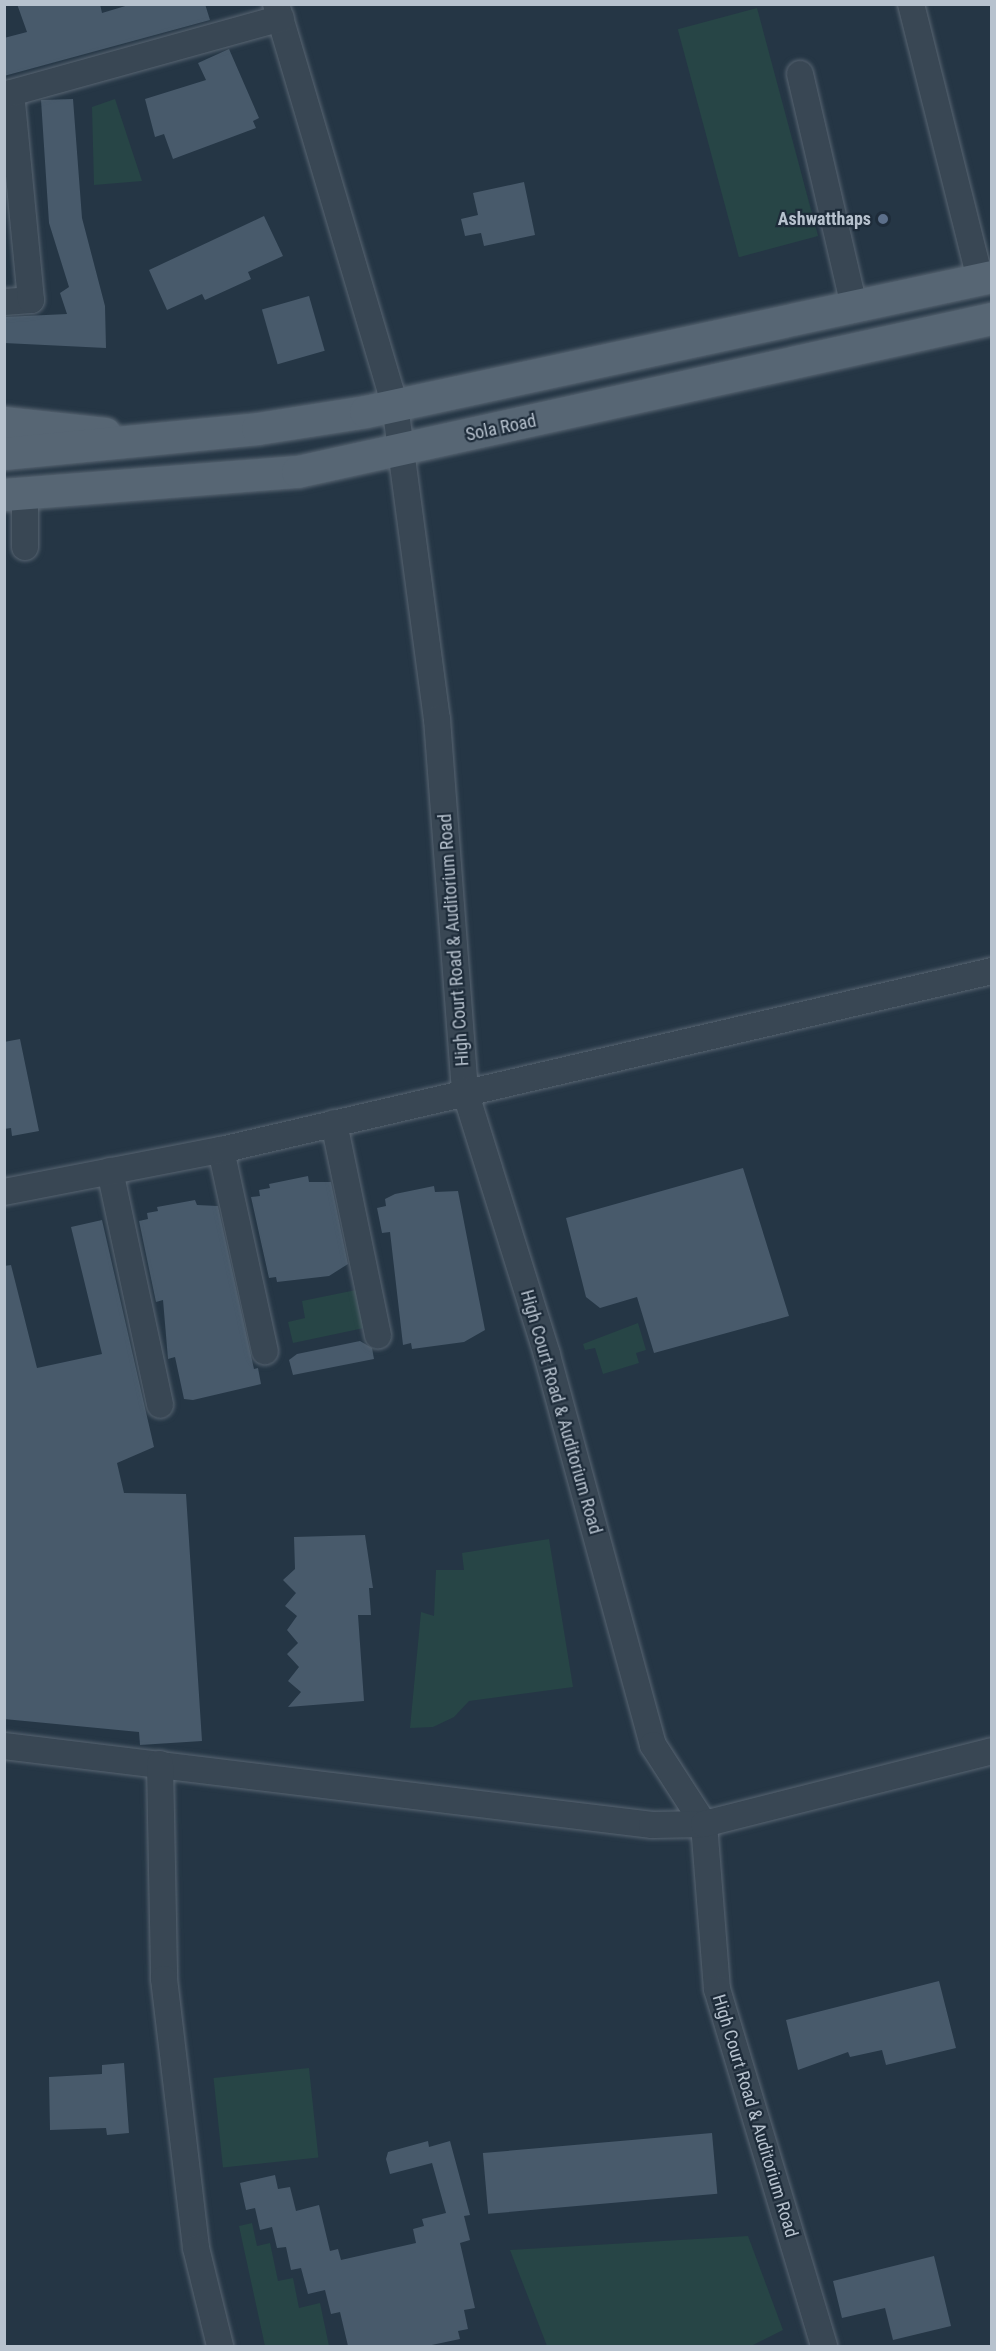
<!DOCTYPE html>
<style>
body{margin:0}
#map{position:relative;width:996px;height:2351px;overflow:hidden;background:#253645;font-family:"Roboto Condensed",sans-serif}
div>[style]{position:absolute}
.green>*{inset:0;background:#274546;transform-origin:0 0}
.building>*{inset:0;background:#485a6b;transform-origin:0 0}
.roads{filter:drop-shadow(0 0 2px #586572) drop-shadow(0 0 2px #586572)}
.minor>*{height:26px;margin:-13px;padding:0 13px;transform-origin:13px;border-radius:13px;background:#394754}
.major>*{height:32px;margin:-16px;padding:0 16px;transform-origin:16px;border-radius:16px;background:#576674}
.dots>*{width:16px;height:16px;translate:-50% -50%;box-sizing:border-box;border:3px solid #1e2c3a;border-radius:50%}
span{translate:-50% -50%;white-space:nowrap;text-align:center;line-height:1.15;-webkit-text-stroke:4.5px #1e2c3a;paint-order:stroke}
.poi-label{font-size:18px;color:#b7c2ce;font-weight:700}
.right{translate:-100% -50%;text-align:right}
.street-label{font-size:18px;color:#b7c2ce}
.frame{position:absolute;inset:0;border:6px solid #b7c2ce;pointer-events:none}
</style>
<div id="map">
<div class="green">
<div style="left:757px;top:8px;width:236px;height:82px;rotate:75deg"></div>
<div style="clip-path:polygon(115px 99px,142px 181px,94px 185px,92px 107px)"></div>
<div style="clip-path:polygon(356px 1290px,364px 1328px,293px 1343px,288px 1322px,305px 1318px,302px 1301px)"></div>
<div style="clip-path:polygon(638px 1323px,646px 1350px,636px 1353px,639px 1363px,603px 1374px,595px 1348px,585px 1350px,583px 1344px)"></div>
<div style="clip-path:polygon(549px 1539px,573px 1687px,469px 1701px,454px 1717px,433px 1727px,410px 1728px,421px 1612px,434px 1616px,436px 1570px,464px 1570px,462px 1553px)"></div>
<div style="left:309px;top:2068px;width:90px;height:96px;rotate:84deg"></div>
<div style="clip-path:polygon(252px 2223px,257px 2246px,270px 2243px,278px 2281px,293px 2278px,299px 2308px,320px 2303px,329px 2346px,265px 2346px,239px 2226px)"></div>
<div style="clip-path:polygon(748px 2236px,783px 2330px,751px 2346px,547px 2346px,510px 2250px)"></div>
</div>
<div class="building">
<div style="clip-path:polygon(17px 4px,100px 4px,102px 13px,132px 4px,205px 4px,210px 20px,4px 76px,4px 38px,27px 32px)"></div>
<div style="clip-path:polygon(229px 49px,259px 118px,253px 121px,256px 128px,173px 159px,164px 134px,155px 137px,145px 99px,206px 80px,198px 63px)"></div>
<div style="clip-path:polygon(73px 99px,82px 218px,105px 306px,106px 348px,4px 343px,4px 317px,67px 314px,60px 293px,69px 287px,49px 223px,41px 100px)"></div>
<div style="clip-path:polygon(524px 182px,535px 235px,484px 246px,481px 233px,465px 236px,461px 219px,478px 215px,473px 193px)"></div>
<div style="clip-path:polygon(264px 216px,283px 256px,248px 272px,251px 279px,205px 300px,202px 294px,167px 310px,149px 270px)"></div>
<div style="left:309px;top:296px;width:57px;height:49px;rotate:74deg"></div>
<div style="clip-path:polygon(20px 1039px,39px 1131px,12px 1136px,11px 1128px,4px 1129px,4px 1042px)"></div>
<div style="clip-path:polygon(743px 1168px,789px 1316px,654px 1353px,637px 1297px,600px 1308px,586px 1297px,566px 1218px)"></div>
<div style="clip-path:polygon(308px 1176px,309px 1182px,331px 1182px,348px 1264px,329px 1276px,277px 1282px,276px 1277px,269px 1278px,251px 1197px,260px 1196px,259px 1190px,270px 1188px,269px 1184px)"></div>
<div style="clip-path:polygon(434px 1186px,435px 1192px,458px 1191px,485px 1330px,464px 1342px,412px 1349px,411px 1343px,403px 1345px,390px 1232px,382px 1233px,377px 1208px,386px 1206px,385px 1199px,395px 1194px)"></div>
<div style="clip-path:polygon(195px 1200px,197px 1205px,218px 1206px,254px 1369px,258px 1368px,261px 1384px,193px 1400px,184px 1399px,175px 1357px,168px 1359px,163px 1300px,156px 1302px,139px 1221px,148px 1219px,147px 1213px,158px 1211px,157px 1207px)"></div>
<div style="clip-path:polygon(102px 1220px,154px 1447px,117px 1463px,124px 1493px,186px 1494px,202px 1741px,140px 1745px,139px 1732px,4px 1719px,4px 1266px,11px 1265px,37px 1368px,102px 1354px,71px 1227px)"></div>
<div style="clip-path:polygon(360px 1341px,372px 1348px,374px 1359px,293px 1375px,289px 1360px,297px 1354px)"></div>
<div style="clip-path:polygon(365px 1535px,373px 1588px,369px 1588px,371px 1615px,358px 1615px,364px 1701px,288px 1707px,301px 1692px,288px 1681px,299px 1667px,287px 1654px,298px 1643px,287px 1630px,297px 1616px,285px 1606px,296px 1593px,283px 1580px,295px 1569px,294px 1537px)"></div>
<div style="clip-path:polygon(939px 1981px,956px 2048px,886px 2065px,882px 2050px,850px 2057px,848px 2052px,798px 2070px,786px 2020px)"></div>
<div style="clip-path:polygon(124px 2063px,129px 2133px,107px 2135px,106px 2128px,50px 2130px,49px 2077px,102px 2074px,102px 2065px)"></div>
<div style="left:712px;top:2133px;width:61px;height:230px;rotate:85deg"></div>
<div style="clip-path:polygon(428px 2141px,429px 2147px,450px 2141px,470px 2215px,464px 2216px,470px 2240px,460px 2243px,475px 2308px,464px 2310px,468px 2329px,458px 2331px,460px 2339px,427px 2346px,348px 2346px,340px 2312px,331px 2314px,325px 2290px,308px 2294px,301px 2268px,291px 2270px,286px 2247px,277px 2248px,272px 2227px,260px 2230px,255px 2208px,246px 2210px,240px 2183px,275px 2175px,278px 2189px,290px 2187px,296px 2211px,319px 2205px,330px 2251px,338px 2249px,341px 2260px,416px 2243px,413px 2229px,424px 2226px,422px 2219px,446px 2213px,432px 2163px,390px 2174px,386px 2159px,388px 2152px)"></div>
<div style="clip-path:polygon(934px 2256px,951px 2326px,893px 2340px,885px 2308px,842px 2318px,833px 2281px)"></div>
</div>
<div class="roads">
<div class="minor">
<div style="left:276px;top:4px;width:418px;rotate:73.5deg"></div>
<div style="left:395px;top:405px;width:317px;rotate:82.4deg"></div>
<div style="left:437px;top:719px;width:373px;rotate:85.7deg"></div>
<div style="left:465px;top:1091px;width:276px;rotate:72.7deg"></div>
<div style="left:547px;top:1355px;width:404px;rotate:74.8deg"></div>
<div style="left:653px;top:1745px;width:94px;rotate:57.2deg"></div>
<div style="left:704px;top:1824px;width:166px;rotate:85.5deg"></div>
<div style="left:717px;top:1989px;width:373px;rotate:73.3deg"></div>
<div style="left:911px;top:4px;width:284px;rotate:75.9deg"></div>
<div style="left:800px;top:74px;width:238px;rotate:76.9deg"></div>
<div style="left:4px;top:302px;width:27px;rotate:-4deg"></div>
<div style="left:31px;top:300px;width:208px;rotate:-95.5deg"></div>
<div style="left:11px;top:93px;width:280px;rotate:-15.5deg"></div>
<div style="left:25px;top:494px;width:53px;rotate:90deg"></div>
<div style="left:334px;top:1123px;width:217px;rotate:78.3deg"></div>
<div style="left:221px;top:1150px;width:206px;rotate:77.7deg"></div>
<div style="left:110px;top:1171px;width:239px;rotate:77.9deg"></div>
<div style="left:4px;top:1192px;width:221px;rotate:-11deg"></div>
<div style="left:221px;top:1150px;width:792px;rotate:-13.07deg"></div>
<div style="left:4px;top:1746px;width:653px;rotate:6.95deg"></div>
<div style="left:652px;top:1825px;width:52px;rotate:-1.1deg"></div>
<div style="left:704px;top:1824px;width:297px;rotate:-14.2deg"></div>
<div style="left:160px;top:1764px;width:215px;rotate:88.9deg"></div>
<div style="left:164px;top:1979px;width:271px;rotate:83.2deg"></div>
<div style="left:196px;top:2248px;width:101px;rotate:76.2deg"></div>
</div>
<div class="major">
<div style="left:4px;top:423px;width:102px;rotate:6.2deg"></div>
<div style="left:4px;top:454px;width:255px;rotate:-5.6deg"></div>
<div style="left:258px;top:429px;width:109px;rotate:-8.9deg"></div>
<div style="left:366px;top:412px;width:640px;rotate:-12.17deg"></div>
<div style="left:4px;top:495px;width:295px;rotate:-4.5deg"></div>
<div style="left:298px;top:472px;width:711px;rotate:-12.43deg"></div>
</div>
</div>
<div class="dots">
<div style="left:883px;top:219px;background:#5c6f8a"></div>
</div>
<div class="poi-label">
<span class="right" style="left:871px;top:219px">Ashwatthaps</span>
</div>
<div class="street-label">
<span style="left:501px;top:428px;rotate:-12deg">Sola Road</span>
<span style="left:454px;top:940px;rotate:-94deg">High Court Road &amp; Auditorium Road</span>
<span style="left:561px;top:1412px;rotate:74deg">High Court Road &amp; Auditorium Road</span>
<span style="left:755px;top:2116px;rotate:73deg">High Court Road &amp; Auditorium Road</span>
</div>
<div class="frame"></div>
</div>
